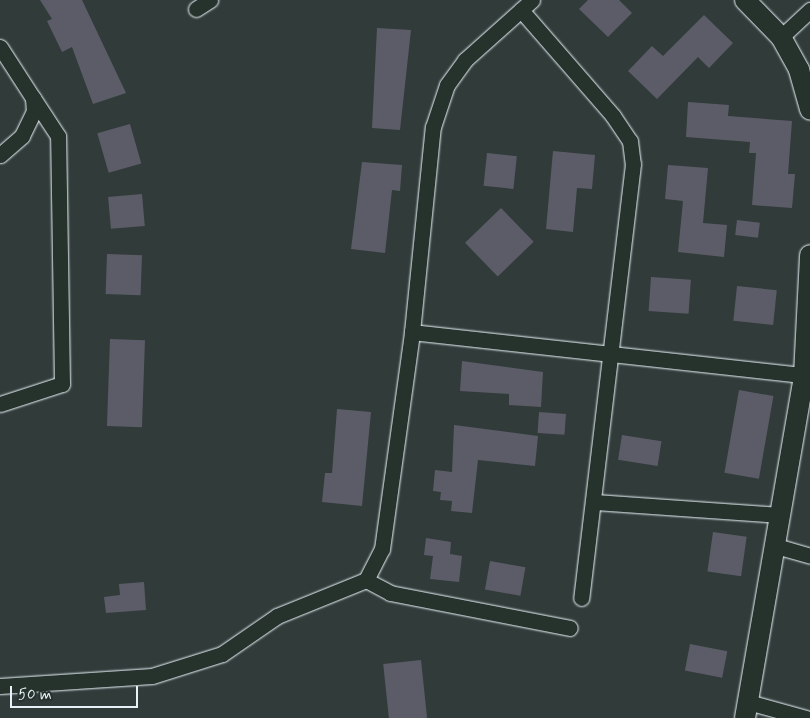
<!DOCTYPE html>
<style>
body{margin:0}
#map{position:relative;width:810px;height:718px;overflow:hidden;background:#313b39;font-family:Mynerve,sans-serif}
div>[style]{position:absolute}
.building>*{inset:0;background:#5c5c69;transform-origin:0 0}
.roads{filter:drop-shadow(0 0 1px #e8f1f8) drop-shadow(0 0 1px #e8f1f8)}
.street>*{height:15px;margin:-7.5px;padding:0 7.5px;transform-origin:7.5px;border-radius:7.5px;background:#26332d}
.secondary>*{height:20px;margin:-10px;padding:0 10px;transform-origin:10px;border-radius:10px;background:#26332d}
span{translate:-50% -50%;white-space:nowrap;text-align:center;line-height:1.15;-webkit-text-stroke:4px #26332d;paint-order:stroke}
.scale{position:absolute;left:10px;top:686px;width:128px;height:22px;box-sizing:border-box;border:2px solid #e8f1f8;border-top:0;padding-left:6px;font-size:15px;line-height:18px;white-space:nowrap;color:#e8f1f8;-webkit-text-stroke:4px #26332d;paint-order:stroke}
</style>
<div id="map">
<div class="building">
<div style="clip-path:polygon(40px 0,82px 0,126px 93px,93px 104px,72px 47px,62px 52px,47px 21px,52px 19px)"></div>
<div style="clip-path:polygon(588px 0,619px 0,632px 13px,608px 37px,579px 9px)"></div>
<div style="clip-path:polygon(704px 15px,733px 43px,709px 68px,698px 57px,657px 99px,628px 71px,652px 46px,663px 56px)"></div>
<div style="clip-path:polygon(377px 28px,411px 30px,400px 130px,372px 128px)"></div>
<div style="clip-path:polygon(688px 102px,729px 105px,728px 116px,792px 121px,788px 174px,795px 174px,792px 208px,752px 205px,756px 153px,749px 153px,750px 142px,686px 137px)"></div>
<div style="left:130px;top:124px;width:41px;height:34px;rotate:74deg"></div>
<div style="clip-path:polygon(553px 151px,595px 155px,592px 189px,577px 188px,573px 232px,546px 229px)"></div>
<div style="left:487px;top:153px;width:30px;height:33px;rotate:6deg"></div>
<div style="clip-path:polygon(362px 162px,402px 165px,400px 191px,392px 190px,385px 253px,351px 249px)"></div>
<div style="clip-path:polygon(668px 165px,708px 168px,703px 223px,727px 225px,724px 257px,678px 252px,683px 201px,665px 199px)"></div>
<div style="left:142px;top:194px;width:32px;height:34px;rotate:85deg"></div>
<div style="left:501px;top:208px;width:47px;height:50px;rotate:46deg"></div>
<div style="left:737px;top:220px;width:23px;height:15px;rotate:7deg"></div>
<div style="left:107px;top:254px;width:35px;height:40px;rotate:2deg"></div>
<div style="left:651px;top:277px;width:40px;height:34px;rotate:4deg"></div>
<div style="left:737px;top:286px;width:40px;height:35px;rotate:6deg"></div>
<div style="left:110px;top:339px;width:35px;height:87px;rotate:2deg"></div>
<div style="clip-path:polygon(462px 361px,543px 372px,541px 407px,509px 405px,509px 394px,460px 391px)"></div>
<div style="left:739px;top:390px;width:35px;height:84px;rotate:10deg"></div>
<div style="clip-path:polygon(337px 409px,371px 412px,362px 506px,322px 502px,325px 473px,332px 473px)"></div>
<div style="left:539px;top:412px;width:27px;height:21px;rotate:4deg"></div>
<div style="clip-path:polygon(454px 425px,538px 436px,535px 466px,478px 460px,472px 513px,451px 511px,452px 501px,440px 500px,441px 492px,433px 491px,435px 470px,452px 472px)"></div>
<div style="left:622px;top:435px;width:40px;height:25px;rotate:9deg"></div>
<div style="left:713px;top:532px;width:34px;height:40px;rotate:8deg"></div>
<div style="clip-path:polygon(426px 538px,451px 542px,450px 554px,462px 556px,459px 582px,430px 579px,433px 556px,424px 555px)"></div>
<div style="left:490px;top:561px;width:36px;height:29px;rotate:10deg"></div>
<div style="clip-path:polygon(144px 582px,146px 610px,106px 613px,104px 597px,120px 595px,119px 584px)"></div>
<div style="left:690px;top:644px;width:38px;height:27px;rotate:11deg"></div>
<div style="left:421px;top:660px;width:58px;height:38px;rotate:84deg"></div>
</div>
<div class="roads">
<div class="street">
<div style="left:196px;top:9px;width:17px;rotate:-33deg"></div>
<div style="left:521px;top:10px;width:140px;rotate:49deg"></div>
<div style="left:613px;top:116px;width:30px;rotate:56deg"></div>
<div style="left:630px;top:141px;width:23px;rotate:83deg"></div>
<div style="left:633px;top:164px;width:437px;rotate:96.8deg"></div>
<div style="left:781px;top:37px;width:40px;rotate:-43deg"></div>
<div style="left:0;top:47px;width:61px;rotate:57.1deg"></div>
<div style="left:33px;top:98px;width:13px;rotate:86deg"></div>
<div style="left:34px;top:111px;width:28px;rotate:116deg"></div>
<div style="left:22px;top:136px;width:29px;rotate:139deg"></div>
<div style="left:412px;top:332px;width:394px;rotate:6.3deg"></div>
<div style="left:0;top:404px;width:65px;rotate:-17.9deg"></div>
<div style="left:62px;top:384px;width:248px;rotate:-90.9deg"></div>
<div style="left:58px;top:136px;width:45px;rotate:-123.3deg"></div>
<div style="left:595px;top:502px;width:186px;rotate:4deg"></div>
<div style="left:776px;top:546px;width:35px;rotate:16deg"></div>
<div style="left:366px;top:580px;width:27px;rotate:28deg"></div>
<div style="left:390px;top:593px;width:183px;rotate:11deg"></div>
<div style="left:0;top:686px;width:152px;rotate:-3.8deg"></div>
<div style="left:152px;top:676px;width:73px;rotate:-17.4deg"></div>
<div style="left:222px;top:654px;width:67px;rotate:-34.6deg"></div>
<div style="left:277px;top:616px;width:96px;rotate:-22deg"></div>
<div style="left:366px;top:580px;width:35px;rotate:-63deg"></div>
<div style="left:382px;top:549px;width:219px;rotate:-82.1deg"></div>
<div style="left:412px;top:332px;width:206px;rotate:-84.2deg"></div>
<div style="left:433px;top:127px;width:44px;rotate:-71.6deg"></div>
<div style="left:447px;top:85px;width:31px;rotate:-54deg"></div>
<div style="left:465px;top:60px;width:90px;rotate:-41.8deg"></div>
<div style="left:748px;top:702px;width:60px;rotate:15.4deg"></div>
</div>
<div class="secondary">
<div style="left:745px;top:0;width:52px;rotate:45.8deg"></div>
<div style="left:781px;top:37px;width:38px;rotate:61deg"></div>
<div style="left:799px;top:70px;width:41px;rotate:74.2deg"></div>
<div style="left:745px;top:718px;width:348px;rotate:-80.2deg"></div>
<div style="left:804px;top:375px;width:120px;rotate:-87.1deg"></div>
</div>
</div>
<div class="scale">50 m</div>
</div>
